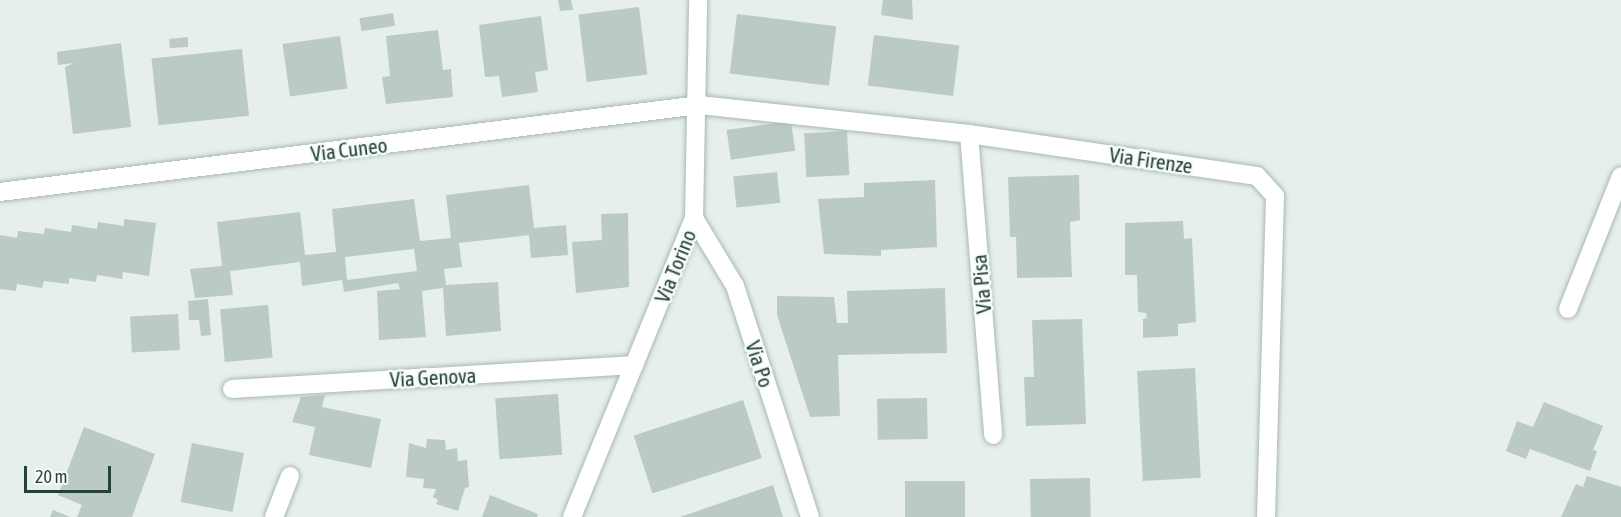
<!DOCTYPE html>
<style>
body{margin:0}
#map{position:relative;width:1621px;height:517px;overflow:hidden;background:#e6efeb;font-family:"Asap Condensed",sans-serif}
div>[style]{position:absolute}
.building>*{inset:0;background:#bbcac4;transform-origin:0 0}
.roads{filter:drop-shadow(0 0 2px #a8b8b2) drop-shadow(0 0 2px #a8b8b2)}
.minor>*{height:18px;margin:-9px;padding:0 9px;transform-origin:9px;border-radius:9px;background:#fff}
span{translate:-50% -50%;white-space:nowrap;text-align:center;line-height:1.15;-webkit-text-stroke:5px #f7fbf9;paint-order:stroke}
.street-label{font-size:21px;color:#24423a}
.scale{position:absolute;left:24px;top:466px;width:87px;height:27px;box-sizing:border-box;border:3px solid #24423a;border-top:0;padding-left:8px;font-size:18px;line-height:21px;white-space:nowrap;color:#24423a;-webkit-text-stroke:4px #f7fbf9;paint-order:stroke}
</style>
<div id="map">
<div class="building">
<div style="clip-path:polygon(558px 0,571px 0,573px 10px,560px 11px)"></div>
<div style="clip-path:polygon(883px 0,912px 0,913px 20px,881px 15px)"></div>
<div style="left:639px;top:7px;width:68px;height:61px;rotate:83deg"></div>
<div style="left:393px;top:13px;width:13px;height:34px;rotate:81deg"></div>
<div style="left:737px;top:14px;width:100px;height:60px;rotate:7deg"></div>
<div style="clip-path:polygon(541px 16px,548px 70px,535px 72px,538px 92px,502px 97px,499px 76px,485px 77px,479px 25px)"></div>
<div style="clip-path:polygon(438px 30px,443px 70px,451px 69px,453px 97px,386px 104px,382px 77px,390px 76px,386px 36px)"></div>
<div style="left:874px;top:35px;width:86px;height:51px;rotate:7deg"></div>
<div style="left:340px;top:36px;width:53px;height:58px;rotate:82deg"></div>
<div style="clip-path:polygon(188px 37px,188px 47px,170px 48px,169px 39px)"></div>
<div style="clip-path:polygon(121px 43px,131px 127px,73px 134px,65px 67px,74px 63px,58px 65px,57px 52px)"></div>
<div style="left:242px;top:49px;width:67px;height:91px;rotate:84deg"></div>
<div style="left:791px;top:121px;width:30px;height:65px;rotate:82deg"></div>
<div style="left:847px;top:131px;width:44px;height:43px;rotate:87deg"></div>
<div style="left:777px;top:172px;width:31px;height:44px;rotate:84deg"></div>
<div style="clip-path:polygon(1079px 175px,1080px 220px,1070px 222px,1072px 277px,1017px 278px,1016px 237px,1010px 237px,1008px 177px)"></div>
<div style="clip-path:polygon(935px 180px,937px 247px,881px 250px,881px 256px,824px 254px,818px 199px,864px 197px,864px 183px)"></div>
<div style="clip-path:polygon(evenodd,529px 185px,534px 228px,566px 225px,568px 255px,531px 258px,529px 235px,459px 243px,462px 267px,444px 269px,446px 285px,498px 282px,501px 331px,446px 336px,443px 288px,422px 291px,426px 337px,379px 340px,377px 291px,400px 289px,398px 283px,344px 292px,342px 280px,302px 286px,300px 262px,230px 271px,233px 295px,195px 298px,190px 269px,222px 266px,217px 222px,300px 212px,305px 255px,336px 252px,332px 209px,414px 199px,420px 241px,451px 238px,446px 195px,529px 185px,414px 249px,417px 271px,347px 280px,345px 257px,414px 249px)"></div>
<div style="clip-path:polygon(628px 213px,629px 287px,576px 293px,572px 242px,602px 240px,601px 214px)"></div>
<div style="clip-path:polygon(124px 219px,156px 223px,149px 276px,123px 272px,122px 279px,97px 275px,96px 282px,69px 278px,69px 284px,44px 281px,42px 288px,17px 284px,16px 291px,0 289px,0 235px,17px 238px,18px 231px,44px 234px,45px 228px,71px 232px,72px 225px,97px 229px,98px 222px,124px 226px)"></div>
<div style="clip-path:polygon(1183px 221px,1184px 239px,1192px 238px,1196px 322px,1178px 324px,1178px 336px,1143px 338px,1143px 319px,1147px 318px,1146px 313px,1138px 312px,1137px 275px,1125px 275px,1125px 223px)"></div>
<div style="clip-path:polygon(945px 288px,947px 353px,838px 355px,840px 416px,810px 417px,777px 315px,777px 296px,834px 297px,837px 323px,848px 323px,847px 291px)"></div>
<div style="clip-path:polygon(208px 299px,211px 335px,201px 336px,199px 320px,189px 320px,188px 301px)"></div>
<div style="left:268px;top:305px;width:53px;height:48px;rotate:85deg"></div>
<div style="left:178px;top:314px;width:36px;height:48px;rotate:87deg"></div>
<div style="clip-path:polygon(1082px 319px,1086px 424px,1026px 426px,1024px 377px,1034px 377px,1032px 320px)"></div>
<div style="left:1195px;top:368px;width:110px;height:58px;rotate:87deg"></div>
<div style="left:558px;top:394px;width:61px;height:63px;rotate:86deg"></div>
<div style="clip-path:polygon(325px 395px,322px 407px,381px 419px,371px 468px,309px 455px,315px 427px,292px 422px,301px 397px)"></div>
<div style="left:927px;top:398px;width:41px;height:50px;rotate:89deg"></div>
<div style="left:743px;top:400px;width:61px;height:115px;rotate:72deg"></div>
<div style="clip-path:polygon(1544px 402px,1603px 426px,1593px 450px,1597px 451px,1590px 471px,1530px 449px,1526px 459px,1506px 451px,1517px 421px,1533px 427px)"></div>
<div style="clip-path:polygon(84px 427px,155px 454px,132px 517px,77px 517px,82px 505px,58px 495px)"></div>
<div style="clip-path:polygon(427px 439px,445px 440px,446px 450px,457px 448px,458px 461px,467px 460px,469px 487px,465px 488px,458px 511px,436px 504px,438px 500px,433px 497px,436px 489px,423px 488px,424px 479px,406px 477px,409px 443px,426px 448px)"></div>
<div style="left:192px;top:443px;width:53px;height:60px;rotate:11deg"></div>
<div style="clip-path:polygon(1587px 476px,1621px 487px,1621px 517px,1561px 517px,1576px 484px,1583px 487px)"></div>
<div style="left:1090px;top:478px;width:39px;height:60px;rotate:89deg"></div>
<div style="left:965px;top:481px;width:36px;height:60px;rotate:90deg"></div>
<div style="clip-path:polygon(773px 485px,783px 517px,680px 517px)"></div>
<div style="clip-path:polygon(490px 495px,538px 514px,537px 517px,482px 517px)"></div>
<div style="clip-path:polygon(53px 510px,70px 517px,50px 517px)"></div>
</div>
<div class="roads">
<div class="minor">
<div style="left:969px;top:134px;width:302px;rotate:85.4deg"></div>
<div style="left:0;top:192px;width:704px;rotate:-7.09deg"></div>
<div style="left:699px;top:105px;width:272px;rotate:6.1deg"></div>
<div style="left:969px;top:134px;width:291px;rotate:8.3deg"></div>
<div style="left:1257px;top:176px;width:27px;rotate:48deg"></div>
<div style="left:1275px;top:196px;width:321px;rotate:91.6deg"></div>
<div style="left:694px;top:218px;width:79px;rotate:58.9deg"></div>
<div style="left:735px;top:286px;width:243px;rotate:72deg"></div>
<div style="left:1568px;top:309px;width:143px;rotate:-68.3deg"></div>
<div style="left:232px;top:389px;width:403px;rotate:-3.4deg"></div>
<div style="left:274px;top:517px;width:44px;rotate:-68.7deg"></div>
<div style="left:572px;top:517px;width:323px;rotate:-67.8deg"></div>
<div style="left:694px;top:218px;width:218px;rotate:-88.9deg"></div>
</div>
</div>
<div class="street-label">
<span style="left:349px;top:149px;rotate:-7deg">Via Cuneo</span>
<span style="left:1151px;top:160px;rotate:8deg">Via Firenze</span>
<span style="left:675px;top:266px;rotate:-68deg">Via Torino</span>
<span style="left:981px;top:284px;rotate:-95deg">Via Pisa</span>
<span style="left:760px;top:364px;rotate:72deg">Via Po</span>
<span style="left:433px;top:377px;rotate:-3deg">Via Genova</span>
</div>
<div class="scale">20 m</div>
</div>
